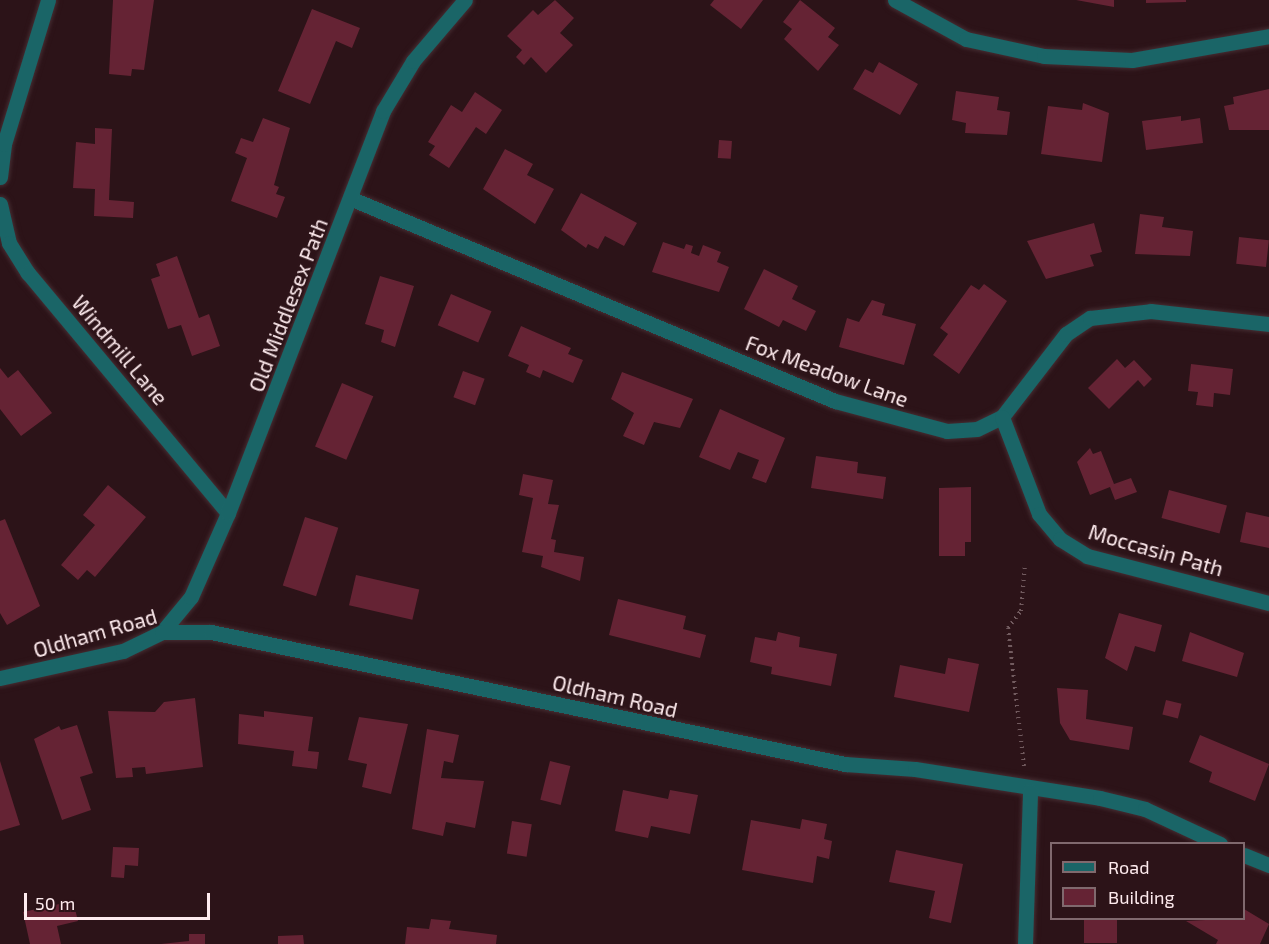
<!DOCTYPE html>
<style>
body{margin:0}
#map{position:relative;width:1269px;height:944px;overflow:hidden;background:#2c1318;font-family:"Exo 2",sans-serif}
div>[style]{position:absolute}
.building>*{inset:0;background:#652334;transform-origin:0 0}
.path>*{height:4px;margin-top:-2px;transform-origin:0;background:repeating-linear-gradient(90deg,#725b5f 0 1.5px,transparent 0 6px)}
.roads{filter:drop-shadow(0 0 2px #452d32) drop-shadow(0 0 2px #452d32)}
.minor>*{height:15px;margin:-7.5px;padding:0 7.5px;transform-origin:7.5px;border-radius:7.5px;background:#1a6567}
span{translate:-50% -50%;white-space:nowrap;text-align:center;line-height:1.15;-webkit-text-stroke:4.5px #2c1318;paint-order:stroke}
.street-label{font-size:21px;color:#feebee}
.legend{position:absolute;left:1050px;top:842px;width:195px;height:78px;box-sizing:border-box;background:#2c1318;border:2px solid #80696e;margin:0;padding:8px 10px;list-style:none;font-size:18px;color:#feebee}
.legend li{display:flex;align-items:center;gap:12px;height:30px}
.legend b{width:30px;border:2px solid #80696e}
.scale{position:absolute;left:24px;top:893px;width:186px;height:27px;box-sizing:border-box;border:3px solid #feebee;border-top:0;padding-left:8px;font-size:18px;line-height:21px;white-space:nowrap;color:#feebee;-webkit-text-stroke:4px #2c1318;paint-order:stroke}
</style>
<div id="map">
<div class="building">
<div style="clip-path:polygon(113px 0,154px 0,144px 70px,132px 69px,131px 76px,109px 74px)"></div>
<div style="clip-path:polygon(555px 0,574px 18px,560px 33px,573px 45px,546px 73px,531px 57px,524px 65px,516px 57px,522px 50px,507px 36px,533px 10px,538px 15px)"></div>
<div style="clip-path:polygon(714px 0,763px 0,741px 29px,710px 5px)"></div>
<div style="clip-path:polygon(800px 0,835px 28px,828px 37px,839px 45px,818px 71px,784px 39px,792px 29px,783px 22px)"></div>
<div style="clip-path:polygon(1076px 0,1114px 0,1114px 7px)"></div>
<div style="clip-path:polygon(1146px 0,1186px 0,1186px 2px,1146px 3px)"></div>
<div style="clip-path:polygon(312px 9px,360px 28px,352px 48px,336px 41px,310px 104px,278px 91px)"></div>
<div style="clip-path:polygon(879px 62px,918px 84px,900px 115px,853px 89px,865px 69px,873px 73px)"></div>
<div style="clip-path:polygon(1269px 89px,1269px 130px,1229px 130px,1224px 106px,1234px 104px,1233px 97px)"></div>
<div style="clip-path:polygon(956px 91px,999px 97px,997px 110px,1010px 112px,1007px 135px,965px 133px,966px 123px,952px 120px)"></div>
<div style="clip-path:polygon(475px 92px,502px 110px,486px 134px,476px 127px,449px 168px,429px 155px,435px 146px,428px 142px,451px 105px,462px 112px)"></div>
<div style="clip-path:polygon(1083px 103px,1109px 113px,1102px 162px,1041px 154px,1048px 106px,1082px 110px)"></div>
<div style="clip-path:polygon(1181px 116px,1181px 121px,1200px 118px,1203px 143px,1146px 150px,1142px 121px)"></div>
<div style="clip-path:polygon(263px 118px,290px 128px,274px 185px,279px 187px,276px 194px,285px 197px,277px 218px,231px 201px,247px 158px,235px 153px,241px 138px,253px 142px)"></div>
<div style="clip-path:polygon(95px 128px,112px 129px,109px 200px,134px 202px,133px 218px,94px 216px,95px 189px,73px 188px,76px 142px,95px 144px)"></div>
<div style="left:719px;top:140px;width:13px;height:18px;rotate:4deg"></div>
<div style="clip-path:polygon(505px 149px,533px 164px,527px 175px,554px 189px,535px 224px,483px 189px)"></div>
<div style="clip-path:polygon(581px 193px,637px 223px,624px 246px,605px 236px,598px 249px,588px 244px,586px 248px,561px 230px)"></div>
<div style="clip-path:polygon(1140px 214px,1164px 217px,1162px 227px,1193px 231px,1190px 256px,1135px 254px)"></div>
<div style="clip-path:polygon(1094px 223px,1102px 252px,1090px 255px,1094px 266px,1046px 279px,1027px 241px)"></div>
<div style="left:1239px;top:237px;width:30px;height:27px;rotate:6deg"></div>
<div style="clip-path:polygon(663px 242px,684px 249px,686px 244px,693px 246px,691px 253px,699px 256px,703px 245px,721px 252px,717px 262px,729px 267px,719px 292px,652px 272px)"></div>
<div style="clip-path:polygon(177px 256px,199px 318px,209px 314px,220px 346px,192px 356px,181px 325px,168px 329px,151px 279px,160px 276px,156px 264px)"></div>
<div style="clip-path:polygon(764px 269px,798px 286px,792px 299px,816px 311px,806px 331px,783px 320px,779px 327px,744px 309px)"></div>
<div style="clip-path:polygon(380px 276px,414px 286px,395px 347px,381px 342px,384px 330px,365px 324px)"></div>
<div style="clip-path:polygon(984px 284px,1007px 301px,959px 374px,933px 355px,948px 334px,940px 328px,971px 285px,979px 290px)"></div>
<div style="left:451px;top:294px;width:44px;height:34px;rotate:23deg"></div>
<div style="clip-path:polygon(872px 300px,885px 304px,882px 315px,916px 324px,904px 365px,839px 347px,847px 318px,859px 322px)"></div>
<div style="clip-path:polygon(521px 326px,571px 348px,568px 354px,583px 360px,573px 383px,543px 370px,540px 378px,526px 372px,529px 365px,508px 356px)"></div>
<div style="clip-path:polygon(1117px 359px,1125px 368px,1134px 360px,1152px 379px,1144px 387px,1138px 380px,1109px 409px,1088px 388px)"></div>
<div style="clip-path:polygon(1191px 364px,1233px 369px,1230px 395px,1214px 393px,1213px 407px,1196px 405px,1198px 392px,1188px 391px)"></div>
<div style="clip-path:polygon(0 368px,8px 378px,18px 370px,52px 413px,21px 436px,0 409px)"></div>
<div style="left:463px;top:371px;width:23px;height:28px;rotate:20deg"></div>
<div style="clip-path:polygon(622px 372px,693px 399px,680px 428px,654px 422px,644px 445px,623px 436px,634px 413px,611px 399px)"></div>
<div style="left:342px;top:383px;width:34px;height:69px;rotate:23deg"></div>
<div style="clip-path:polygon(720px 409px,785px 438px,766px 483px,752px 478px,759px 460px,738px 452px,730px 470px,699px 457px)"></div>
<div style="clip-path:polygon(1090px 448px,1093px 454px,1101px 451px,1114px 484px,1131px 478px,1137px 492px,1115px 500px,1110px 487px,1090px 495px,1077px 462px)"></div>
<div style="clip-path:polygon(816px 456px,858px 462px,857px 473px,886px 477px,883px 499px,811px 488px)"></div>
<div style="clip-path:polygon(523px 474px,553px 480px,548px 504px,559px 505px,551px 539px,556px 540px,554px 552px,584px 557px,580px 581px,541px 567px,543px 556px,522px 552px,533px 498px,519px 495px)"></div>
<div style="clip-path:polygon(108px 485px,146px 517px,95px 577px,87px 570px,78px 580px,61px 565px,95px 525px,83px 515px)"></div>
<div style="clip-path:polygon(971px 487px,971px 542px,965px 542px,965px 556px,939px 556px,939px 488px)"></div>
<div style="left:1169px;top:490px;width:60px;height:29px;rotate:15deg"></div>
<div style="clip-path:polygon(1246px 512px,1269px 517px,1269px 548px,1240px 542px)"></div>
<div style="left:305px;top:517px;width:35px;height:72px;rotate:18deg"></div>
<div style="clip-path:polygon(5px 519px,40px 606px,7px 625px,0 613px,0 521px)"></div>
<div style="left:356px;top:575px;width:65px;height:31px;rotate:13deg"></div>
<div style="clip-path:polygon(618px 599px,686px 616px,683px 629px,706px 635px,700px 658px,609px 635px)"></div>
<div style="clip-path:polygon(1119px 613px,1162px 625px,1155px 652px,1135px 646px,1127px 671px,1105px 658px)"></div>
<div style="clip-path:polygon(778px 632px,800px 637px,799px 647px,837px 654px,831px 686px,771px 674px,772px 667px,750px 662px,755px 637px,776px 641px)"></div>
<div style="clip-path:polygon(1190px 632px,1244px 653px,1237px 677px,1182px 661px)"></div>
<div style="clip-path:polygon(948px 658px,979px 664px,969px 712px,894px 697px,900px 665px,945px 674px)"></div>
<div style="clip-path:polygon(1057px 688px,1088px 690px,1086px 719px,1133px 727px,1129px 750px,1070px 740px,1060px 723px)"></div>
<div style="clip-path:polygon(195px 698px,203px 767px,146px 774px,145px 767px,132px 768px,133px 777px,116px 778px,108px 711px,155px 712px,164px 702px)"></div>
<div style="left:1166px;top:700px;width:16px;height:15px;rotate:14deg"></div>
<div style="clip-path:polygon(264px 711px,313px 717px,308px 751px,319px 752px,317px 769px,292px 766px,294px 751px,238px 744px,239px 714px,264px 717px)"></div>
<div style="clip-path:polygon(359px 717px,408px 724px,391px 794px,362px 787px,367px 764px,348px 760px)"></div>
<div style="clip-path:polygon(77px 725px,93px 773px,80px 777px,91px 810px,62px 820px,34px 739px,59px 726px,61px 730px)"></div>
<div style="clip-path:polygon(427px 729px,459px 735px,453px 763px,444px 761px,441px 778px,484px 781px,475px 828px,446px 822px,443px 836px,412px 829px)"></div>
<div style="clip-path:polygon(1200px 735px,1269px 764px,1255px 801px,1209px 782px,1212px 772px,1189px 762px)"></div>
<div style="clip-path:polygon(0 761px,20px 825px,0 831px)"></div>
<div style="left:550px;top:761px;width:21px;height:40px;rotate:14deg"></div>
<div style="clip-path:polygon(623px 790px,668px 799px,670px 790px,698px 795px,690px 834px,651px 826px,648px 838px,615px 831px)"></div>
<div style="clip-path:polygon(802px 819px,827px 824px,824px 839px,832px 841px,829px 859px,817px 856px,813px 883px,742px 870px,751px 820px,800px 829px)"></div>
<div style="left:512px;top:821px;width:20px;height:33px;rotate:9deg"></div>
<div style="clip-path:polygon(113px 847px,139px 848px,138px 866px,125px 865px,124px 878px,111px 877px)"></div>
<div style="clip-path:polygon(896px 850px,963px 864px,951px 923px,929px 918px,935px 891px,889px 882px)"></div>
<div style="clip-path:polygon(73px 901px,78px 921px,57px 926px,61px 944px,30px 944px,23px 912px)"></div>
<div style="clip-path:polygon(1244px 909px,1269px 924px,1260px 944px,1216px 944px,1218px 940px,1186px 921px,1244px 918px)"></div>
<div style="left:1084px;top:918px;width:33px;height:25px"></div>
<div style="clip-path:polygon(431px 919px,451px 921px,449px 929px,497px 935px,496px 944px,405px 944px,407px 927px,429px 929px)"></div>
<div style="clip-path:polygon(189px 934px,205px 934px,205px 944px,161px 944px,189px 941px)"></div>
<div style="clip-path:polygon(303px 935px,304px 944px,278px 944px,278px 936px)"></div>
</div>
<div class="path">
<div style="left:1024px;top:766px;width:139px;rotate:-96.6deg"></div>
<div style="left:1008px;top:628px;width:21px;rotate:-53deg"></div>
<div style="left:1021px;top:611px;width:46px;rotate:-85deg"></div>
</div>
<div class="roads">
<div class="minor">
<div style="left:895px;top:0;width:81px;rotate:28.8deg"></div>
<div style="left:966px;top:39px;width:80px;rotate:12.3deg"></div>
<div style="left:1044px;top:56px;width:88px;rotate:2.6deg"></div>
<div style="left:1132px;top:60px;width:139px;rotate:-9.9deg"></div>
<div style="left:0;top:177px;width:33px;rotate:-83deg"></div>
<div style="left:4px;top:144px;width:151px;rotate:-73deg"></div>
<div style="left:352px;top:199px;width:524px;rotate:22.7deg"></div>
<div style="left:835px;top:401px;width:116px;rotate:15deg"></div>
<div style="left:947px;top:431px;width:30px;rotate:-4deg"></div>
<div style="left:977px;top:429px;width:28px;rotate:-26deg"></div>
<div style="left:1002px;top:417px;width:105px;rotate:-52.4deg"></div>
<div style="left:1066px;top:334px;width:29px;rotate:-34deg"></div>
<div style="left:1090px;top:318px;width:61px;rotate:-6.5deg"></div>
<div style="left:1151px;top:311px;width:119px;rotate:6.3deg"></div>
<div style="left:0;top:204px;width:40px;rotate:77deg"></div>
<div style="left:9px;top:243px;width:36px;rotate:58deg"></div>
<div style="left:28px;top:273px;width:312px;rotate:50.2deg"></div>
<div style="left:1002px;top:417px;width:104px;rotate:69.1deg"></div>
<div style="left:1039px;top:514px;width:33px;rotate:50deg"></div>
<div style="left:1060px;top:539px;width:32px;rotate:32deg"></div>
<div style="left:1087px;top:556px;width:188px;rotate:14.5deg"></div>
<div style="left:162px;top:632px;width:45px;rotate:-50.4deg"></div>
<div style="left:191px;top:597px;width:92px;rotate:-66.2deg"></div>
<div style="left:228px;top:513px;width:431px;rotate:-68.9deg"></div>
<div style="left:383px;top:111px;width:58px;rotate:-59deg"></div>
<div style="left:413px;top:61px;width:80px;rotate:-49.6deg"></div>
<div style="left:0;top:678px;width:126px;rotate:-12.4deg"></div>
<div style="left:123px;top:651px;width:43px;rotate:-26deg"></div>
<div style="left:162px;top:632px;width:49px"></div>
<div style="left:211px;top:632px;width:648px;rotate:11.76deg"></div>
<div style="left:845px;top:764px;width:70px;rotate:4.1deg"></div>
<div style="left:915px;top:769px;width:187px;rotate:8.9deg"></div>
<div style="left:1100px;top:798px;width:46px;rotate:13.7deg"></div>
<div style="left:1145px;top:809px;width:83px;rotate:25deg"></div>
<div style="left:1244px;top:855px;width:27px;rotate:22deg"></div>
<div style="left:1025px;top:944px;width:153px;rotate:-88.1deg"></div>
</div>
</div>
<div class="street-label">
<span style="left:288px;top:305px;rotate:-69deg">Old Middlesex Path</span>
<span style="left:120px;top:350px;rotate:50deg">Windmill Lane</span>
<span style="left:827px;top:371px;rotate:20deg">Fox Meadow Lane</span>
<span style="left:1156px;top:550px;rotate:16deg">Moccasin Path</span>
<span style="left:95px;top:633px;rotate:-16deg">Oldham Road</span>
<span style="left:615px;top:696px;rotate:13deg">Oldham Road</span>
</div>
<ul class="legend">
<li><b style="height:8px;background:#1a6567"></b>Road</li>
<li><b style="height:16px;background:#652334"></b>Building</li>
</ul>
<div class="scale">50 m</div>
</div>
